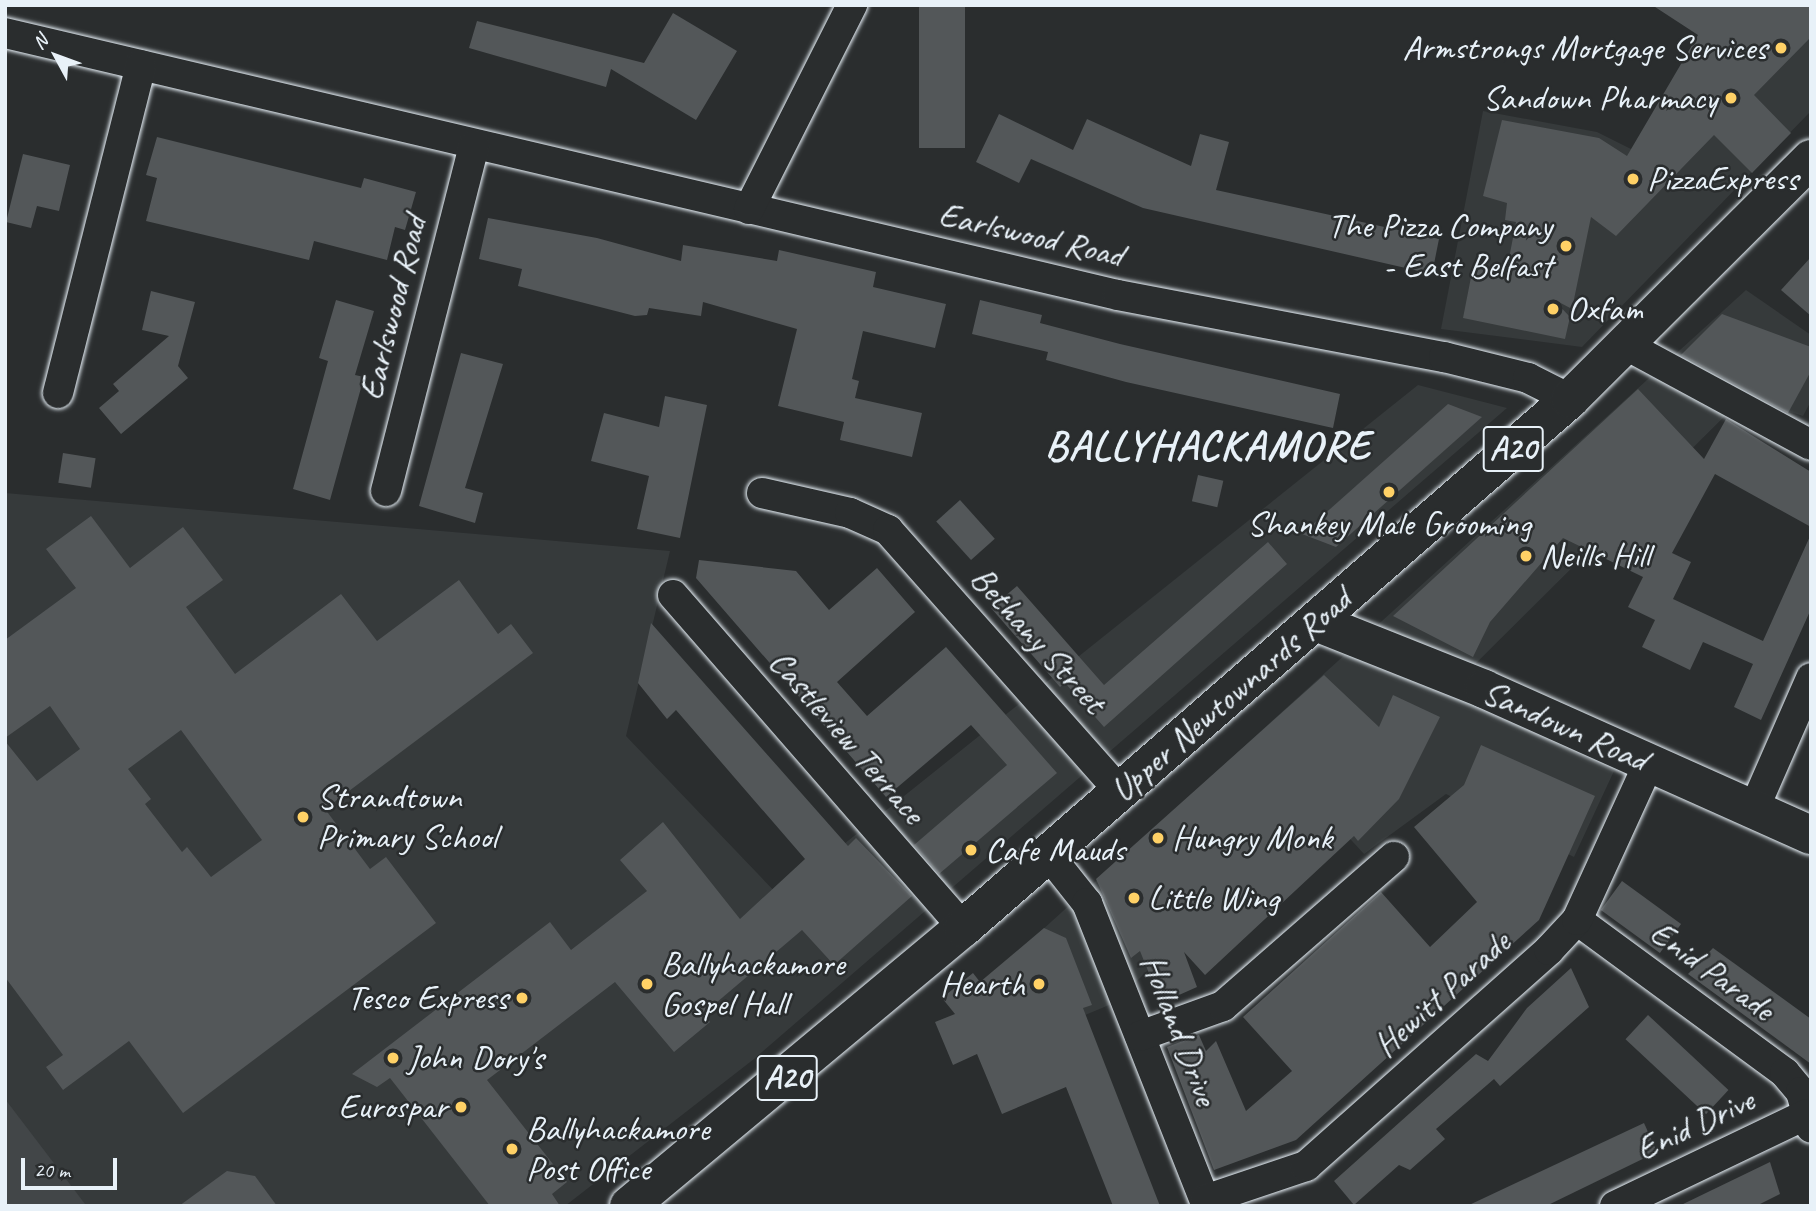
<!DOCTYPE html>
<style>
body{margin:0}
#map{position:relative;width:1816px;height:1211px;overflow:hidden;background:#2a2d2e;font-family:Caveat,sans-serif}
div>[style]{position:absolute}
.built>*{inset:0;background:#363a3b}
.green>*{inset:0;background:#424648}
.building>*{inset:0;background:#535759;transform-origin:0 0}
.roads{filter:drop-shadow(0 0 2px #e8f1f8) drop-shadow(0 0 2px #e8f1f8)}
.street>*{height:30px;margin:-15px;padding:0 15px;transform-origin:15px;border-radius:15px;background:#2a2d2e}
.secondary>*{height:38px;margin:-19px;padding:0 19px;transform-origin:19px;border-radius:19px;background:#2a2d2e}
.primary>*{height:38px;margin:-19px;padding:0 19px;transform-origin:19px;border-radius:19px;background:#2a2d2e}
.dots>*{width:19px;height:19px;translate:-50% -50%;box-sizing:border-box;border:4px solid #2a2d2e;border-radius:50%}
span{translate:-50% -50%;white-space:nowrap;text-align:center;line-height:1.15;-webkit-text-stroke:5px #2a2d2e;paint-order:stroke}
.shield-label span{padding:2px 5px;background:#2a2d2e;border:2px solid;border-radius:5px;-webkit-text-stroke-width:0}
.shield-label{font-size:33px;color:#e8f1f8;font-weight:700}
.poi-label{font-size:35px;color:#e8f1f8}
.right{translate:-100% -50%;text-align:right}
.left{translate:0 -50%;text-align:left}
.street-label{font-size:35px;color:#e8f1f8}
.district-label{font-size:42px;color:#e8f1f8;font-weight:700;letter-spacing:2px}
.frame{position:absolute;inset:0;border:7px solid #e8f1f8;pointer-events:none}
.north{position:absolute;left:21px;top:21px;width:70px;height:70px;-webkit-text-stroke:5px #2a2d2e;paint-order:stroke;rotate:311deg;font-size:19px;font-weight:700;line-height:28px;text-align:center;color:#e8f1f8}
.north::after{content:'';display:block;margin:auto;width:24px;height:32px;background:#e8f1f8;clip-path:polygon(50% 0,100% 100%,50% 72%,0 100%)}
.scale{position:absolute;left:21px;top:1158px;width:96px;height:32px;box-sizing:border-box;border:4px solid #e8f1f8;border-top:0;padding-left:9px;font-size:21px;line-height:24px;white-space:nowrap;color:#e8f1f8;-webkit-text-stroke:5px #2a2d2e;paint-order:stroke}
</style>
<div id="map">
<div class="built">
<div style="clip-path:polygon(1811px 5px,1811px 111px,1582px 347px,1441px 329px,1483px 111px,1597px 132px,1631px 149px)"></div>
<div style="clip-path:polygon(1746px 290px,1811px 335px,1811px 401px,1803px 416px,1744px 397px,1447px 692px,1614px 771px,1574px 857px,1446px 794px,1364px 854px,1319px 805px,1114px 1003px,1025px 1040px,996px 972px)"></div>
<div style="clip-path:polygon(1418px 385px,1507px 408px,754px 1059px,565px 1206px,5px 1206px,5px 493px,670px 551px,626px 736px,779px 896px)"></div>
</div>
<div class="green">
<div style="clip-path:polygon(5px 1099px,85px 1204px,85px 1206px,5px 1206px)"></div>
</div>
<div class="building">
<div style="left:919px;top:5px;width:46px;height:143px"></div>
<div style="clip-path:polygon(1652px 5px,1811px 5px,1811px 37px,1754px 95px,1791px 133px,1752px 173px,1714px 135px,1616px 236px,1591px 217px,1572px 309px,1553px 299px,1570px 317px,1565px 339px,1463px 318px,1473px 267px,1506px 274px,1516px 222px,1505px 220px,1507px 203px,1483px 196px,1502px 120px,1599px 138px,1627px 156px,1698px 35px)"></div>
<div style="clip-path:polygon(673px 13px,737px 51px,696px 120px,611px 69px,606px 87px,469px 48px,477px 21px,644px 63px)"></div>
<div style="clip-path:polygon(999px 114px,1073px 150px,1087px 119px,1191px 166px,1200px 134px,1229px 142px,1216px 190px,1439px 239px,1432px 274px,1143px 208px,1031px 159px,1019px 183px,976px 162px)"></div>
<div style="clip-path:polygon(157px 137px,361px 188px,364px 178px,416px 192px,405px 230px,395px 227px,387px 260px,314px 241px,309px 260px,146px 221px,157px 178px,146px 175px)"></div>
<div style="clip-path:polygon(23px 154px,70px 165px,59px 211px,37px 206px,31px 228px,6px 222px)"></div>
<div style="clip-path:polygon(488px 218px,597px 238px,681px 261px,683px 245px,777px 261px,779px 250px,876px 272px,873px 287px,946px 304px,935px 348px,863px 331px,852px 379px,859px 381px,855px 398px,922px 413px,912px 457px,840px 440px,844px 422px,778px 406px,797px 329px,703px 302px,701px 316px,649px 308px,647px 315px,635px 316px,518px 286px,522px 269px,479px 259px)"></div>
<div style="clip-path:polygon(1811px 257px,1811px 316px,1781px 290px)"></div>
<div style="clip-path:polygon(151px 291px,195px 302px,178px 366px,188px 378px,121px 434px,99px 408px,119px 391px,113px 384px,169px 336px,142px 330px)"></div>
<div style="clip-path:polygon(336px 300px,374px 311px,355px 375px,364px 377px,330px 500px,293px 489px,328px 361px,319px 358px)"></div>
<div style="clip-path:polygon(980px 300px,1042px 315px,1040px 323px,1120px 344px,1340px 394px,1333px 428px,1126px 382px,1046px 360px,1048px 352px,972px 334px)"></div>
<div style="clip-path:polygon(1722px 314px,1811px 347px,1811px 371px,1788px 413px,1681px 355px)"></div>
<div style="clip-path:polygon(461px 353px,503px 364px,465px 488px,483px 493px,475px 523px,419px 506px)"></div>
<div style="clip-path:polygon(1638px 389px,1704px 459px,1726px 419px,1811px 472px,1811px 527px,1715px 474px,1672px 553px,1691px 562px,1673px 599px,1763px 641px,1811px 534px,1811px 609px,1761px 720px,1734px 707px,1753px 664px,1703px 642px,1690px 670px,1642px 647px,1655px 620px,1628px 607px,1643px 577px,1563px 538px,1490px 622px,1473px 657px,1393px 616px)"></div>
<div style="clip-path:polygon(665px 396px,707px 405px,680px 538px,637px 529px,649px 476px,591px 461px,604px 413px,659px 427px)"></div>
<div style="clip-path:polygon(1448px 404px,1482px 417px,1336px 547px,1302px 534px)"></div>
<div style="left:63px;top:453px;width:33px;height:30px;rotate:9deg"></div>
<div style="left:1198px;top:475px;width:26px;height:27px;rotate:13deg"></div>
<div style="left:960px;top:500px;width:52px;height:32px;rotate:48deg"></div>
<div style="clip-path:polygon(evenodd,91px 516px,130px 568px,183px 527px,223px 580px,186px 607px,235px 674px,341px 594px,377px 641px,459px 580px,498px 634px,511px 624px,533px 653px,325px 809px,370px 869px,386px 857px,436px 923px,183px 1113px,129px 1041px,63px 1090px,46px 1067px,63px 1055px,5px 977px,5px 741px,37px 781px,80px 749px,50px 706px,5px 738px,5px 640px,76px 588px,46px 549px,91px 516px,181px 730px,262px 840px,211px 877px,187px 847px,182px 852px,145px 804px,151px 799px,128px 769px,181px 730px)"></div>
<div style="clip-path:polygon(1268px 542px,1287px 564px,1104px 727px,1065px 683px,1060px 687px,991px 608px,1017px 586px,1104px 685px)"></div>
<div style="clip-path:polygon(699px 560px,796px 571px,829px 610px,877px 568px,915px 612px,837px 682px,867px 716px,946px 647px,1057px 773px,939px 874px,914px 845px,1007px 765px,971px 725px,886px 797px,696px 578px)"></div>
<div style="clip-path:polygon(651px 623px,848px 846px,856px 838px,912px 896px,834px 965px,802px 930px,703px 1014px,710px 1022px,674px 1052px,615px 982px,487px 1080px,567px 1182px,552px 1194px,560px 1206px,490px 1206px,390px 1078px,377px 1087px,352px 1074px,550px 922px,571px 950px,647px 891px,620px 860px,663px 822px,740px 919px,805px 859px,676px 710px,667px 719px,638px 683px)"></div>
<div style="clip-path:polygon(1324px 675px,1379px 727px,1393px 695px,1440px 717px,1399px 799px,1358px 841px,1354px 836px,1205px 975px,1184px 952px,1197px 987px,1161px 1003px,1140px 951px,1131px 958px,1096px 879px)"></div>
<div style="clip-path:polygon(1481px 745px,1595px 796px,1539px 920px,1296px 1140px,1214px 1170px,1167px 1047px,1199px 1035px,1206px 1051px,1216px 1041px,1246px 1111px,1292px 1071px,1243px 1017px,1381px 892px,1430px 947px,1477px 902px,1414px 827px,1464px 785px)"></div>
<div style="left:1622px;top:881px;width:73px;height:36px;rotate:36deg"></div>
<div style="clip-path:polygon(1044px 928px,1066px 938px,1092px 1005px,1083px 1008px,1160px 1206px,1113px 1206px,1066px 1087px,1002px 1114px,977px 1054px,953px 1065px,935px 1022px,955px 1014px,942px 998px,973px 973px,980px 982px)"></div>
<div style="clip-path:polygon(1713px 948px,1811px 1019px,1811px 1064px,1688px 974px)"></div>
<div style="clip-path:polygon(1571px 968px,1589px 1007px,1500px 1086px,1494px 1079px,1436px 1129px,1445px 1139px,1410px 1170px,1399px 1165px,1354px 1205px,1334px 1181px,1476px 1054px,1488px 1061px,1527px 1008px)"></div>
<div style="left:1648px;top:1015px;width:110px;height:33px;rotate:43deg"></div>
<div style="clip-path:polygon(1644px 1123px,1657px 1152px,1546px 1206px,1467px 1206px)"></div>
<div style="clip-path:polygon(1770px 1162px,1780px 1194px,1756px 1206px,1679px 1206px)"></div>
<div style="clip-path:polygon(227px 1171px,255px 1176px,277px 1206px,179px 1206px)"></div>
</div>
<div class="roads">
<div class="street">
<div style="left:5px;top:33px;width:1143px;rotate:13.25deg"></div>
<div style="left:1118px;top:295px;width:332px;rotate:10.8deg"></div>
<div style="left:1444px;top:357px;width:87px;rotate:14deg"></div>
<div style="left:1528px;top:378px;width:47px;rotate:26.6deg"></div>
<div style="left:749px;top:209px;width:229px;rotate:-63.2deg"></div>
<div style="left:1626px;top:345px;width:210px;rotate:28.4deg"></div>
<div style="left:58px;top:393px;width:338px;rotate:-75.8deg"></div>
<div style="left:386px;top:491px;width:357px;rotate:-75.7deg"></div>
<div style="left:762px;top:493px;width:90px;rotate:12.8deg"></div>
<div style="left:850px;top:513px;width:42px;rotate:24.1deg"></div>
<div style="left:888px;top:530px;width:349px;rotate:48.4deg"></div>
<div style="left:673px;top:595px;width:442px;rotate:48.9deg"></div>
<div style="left:1753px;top:811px;width:145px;rotate:-66.4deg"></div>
<div style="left:1048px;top:854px;width:63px;rotate:51.5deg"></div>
<div style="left:1087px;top:903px;width:326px;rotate:68.4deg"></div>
<div style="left:1577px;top:920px;width:258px;rotate:36.3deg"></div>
<div style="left:1785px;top:1073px;width:25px;rotate:50deg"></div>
<div style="left:1801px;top:1092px;width:37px;rotate:74deg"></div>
<div style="left:1140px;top:1036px;width:88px;rotate:-19.9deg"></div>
<div style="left:1223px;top:1006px;width:227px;rotate:-41.1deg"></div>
<div style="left:1205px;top:1200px;width:107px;rotate:-18.6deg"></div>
<div style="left:1306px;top:1166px;width:325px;rotate:-41.6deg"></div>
<div style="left:1549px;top:950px;width:41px;rotate:-47deg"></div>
<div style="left:1577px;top:920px;width:173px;rotate:-65.4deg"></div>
<div style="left:1615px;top:1206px;width:213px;rotate:-25.6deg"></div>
</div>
<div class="secondary">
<div style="left:1316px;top:622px;width:181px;rotate:21.7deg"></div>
<div style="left:1484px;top:689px;width:358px;rotate:24.1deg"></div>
</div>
<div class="primary">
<div style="left:629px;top:1206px;width:435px;rotate:-39.8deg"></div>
<div style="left:963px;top:928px;width:805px;rotate:-41.07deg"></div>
<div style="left:1570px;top:399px;width:340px;rotate:-44.9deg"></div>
</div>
</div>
<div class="dots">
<div style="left:1781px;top:48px;background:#ffd166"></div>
<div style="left:1731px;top:98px;background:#ffd166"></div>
<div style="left:1633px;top:179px;background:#ffd166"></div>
<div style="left:1566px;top:246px;background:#ffd166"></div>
<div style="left:1553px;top:309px;background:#ffd166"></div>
<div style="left:1389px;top:492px;background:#ffd166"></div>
<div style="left:1526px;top:556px;background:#ffd166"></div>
<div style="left:303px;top:817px;background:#ffd166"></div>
<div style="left:1158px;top:838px;background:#ffd166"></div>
<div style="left:971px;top:850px;background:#ffd166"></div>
<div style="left:1134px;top:898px;background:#ffd166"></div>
<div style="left:647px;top:984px;background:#ffd166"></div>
<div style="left:1039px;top:984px;background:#ffd166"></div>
<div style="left:522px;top:998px;background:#ffd166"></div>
<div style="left:393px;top:1058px;background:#ffd166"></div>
<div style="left:461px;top:1107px;background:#ffd166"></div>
<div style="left:512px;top:1149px;background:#ffd166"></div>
</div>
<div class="shield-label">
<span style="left:1513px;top:449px">A20</span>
<span style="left:787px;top:1078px">A20</span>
</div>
<div class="poi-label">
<span class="right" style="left:1767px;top:48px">Armstrongs Mortgage Services</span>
<span class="right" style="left:1717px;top:98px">Sandown Pharmacy</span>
<span class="left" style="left:1647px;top:179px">PizzaExpress</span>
<span class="right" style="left:1552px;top:246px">The Pizza Company<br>- East Belfast</span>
<span class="left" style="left:1567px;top:309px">Oxfam</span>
<span style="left:1389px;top:524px">Shankey Male Grooming</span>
<span class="left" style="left:1540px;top:556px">Neills Hill</span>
<span class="left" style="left:317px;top:817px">Strandtown<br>Primary School</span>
<span class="left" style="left:1172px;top:838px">Hungry Monk</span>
<span class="left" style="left:985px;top:850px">Cafe Mauds</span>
<span class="left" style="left:1148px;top:898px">Little Wing</span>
<span class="left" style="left:661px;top:984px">Ballyhackamore<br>Gospel Hall</span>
<span class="right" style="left:1025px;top:984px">Hearth</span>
<span class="right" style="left:508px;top:998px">Tesco Express</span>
<span class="left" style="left:407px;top:1058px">John Dory's</span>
<span class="right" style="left:447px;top:1107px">Eurospar</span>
<span class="left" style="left:526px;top:1149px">Ballyhackamore<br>Post Office</span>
</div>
<div class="street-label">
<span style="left:1031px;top:235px;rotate:13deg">Earlswood Road</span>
<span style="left:393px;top:308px;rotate:-76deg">Earlswood Road</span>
<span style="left:1038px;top:640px;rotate:48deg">Bethany Street</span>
<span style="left:1231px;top:695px;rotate:-41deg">Upper Newtownards Road</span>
<span style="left:1565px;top:726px;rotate:24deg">Sandown Road</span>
<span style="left:847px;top:737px;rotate:49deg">Castleview Terrace</span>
<span style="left:1712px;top:971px;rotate:36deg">Enid Parade</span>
<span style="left:1442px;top:994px;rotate:-42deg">Hewitt Parade</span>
<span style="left:1179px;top:1030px;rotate:69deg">Holland Drive</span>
<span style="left:1695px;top:1125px;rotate:-25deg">Enid Drive</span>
</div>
<div class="district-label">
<span style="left:1208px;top:446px">BALLYHACKAMORE</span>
</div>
<div class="frame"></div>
<div class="north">N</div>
<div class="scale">20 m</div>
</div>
